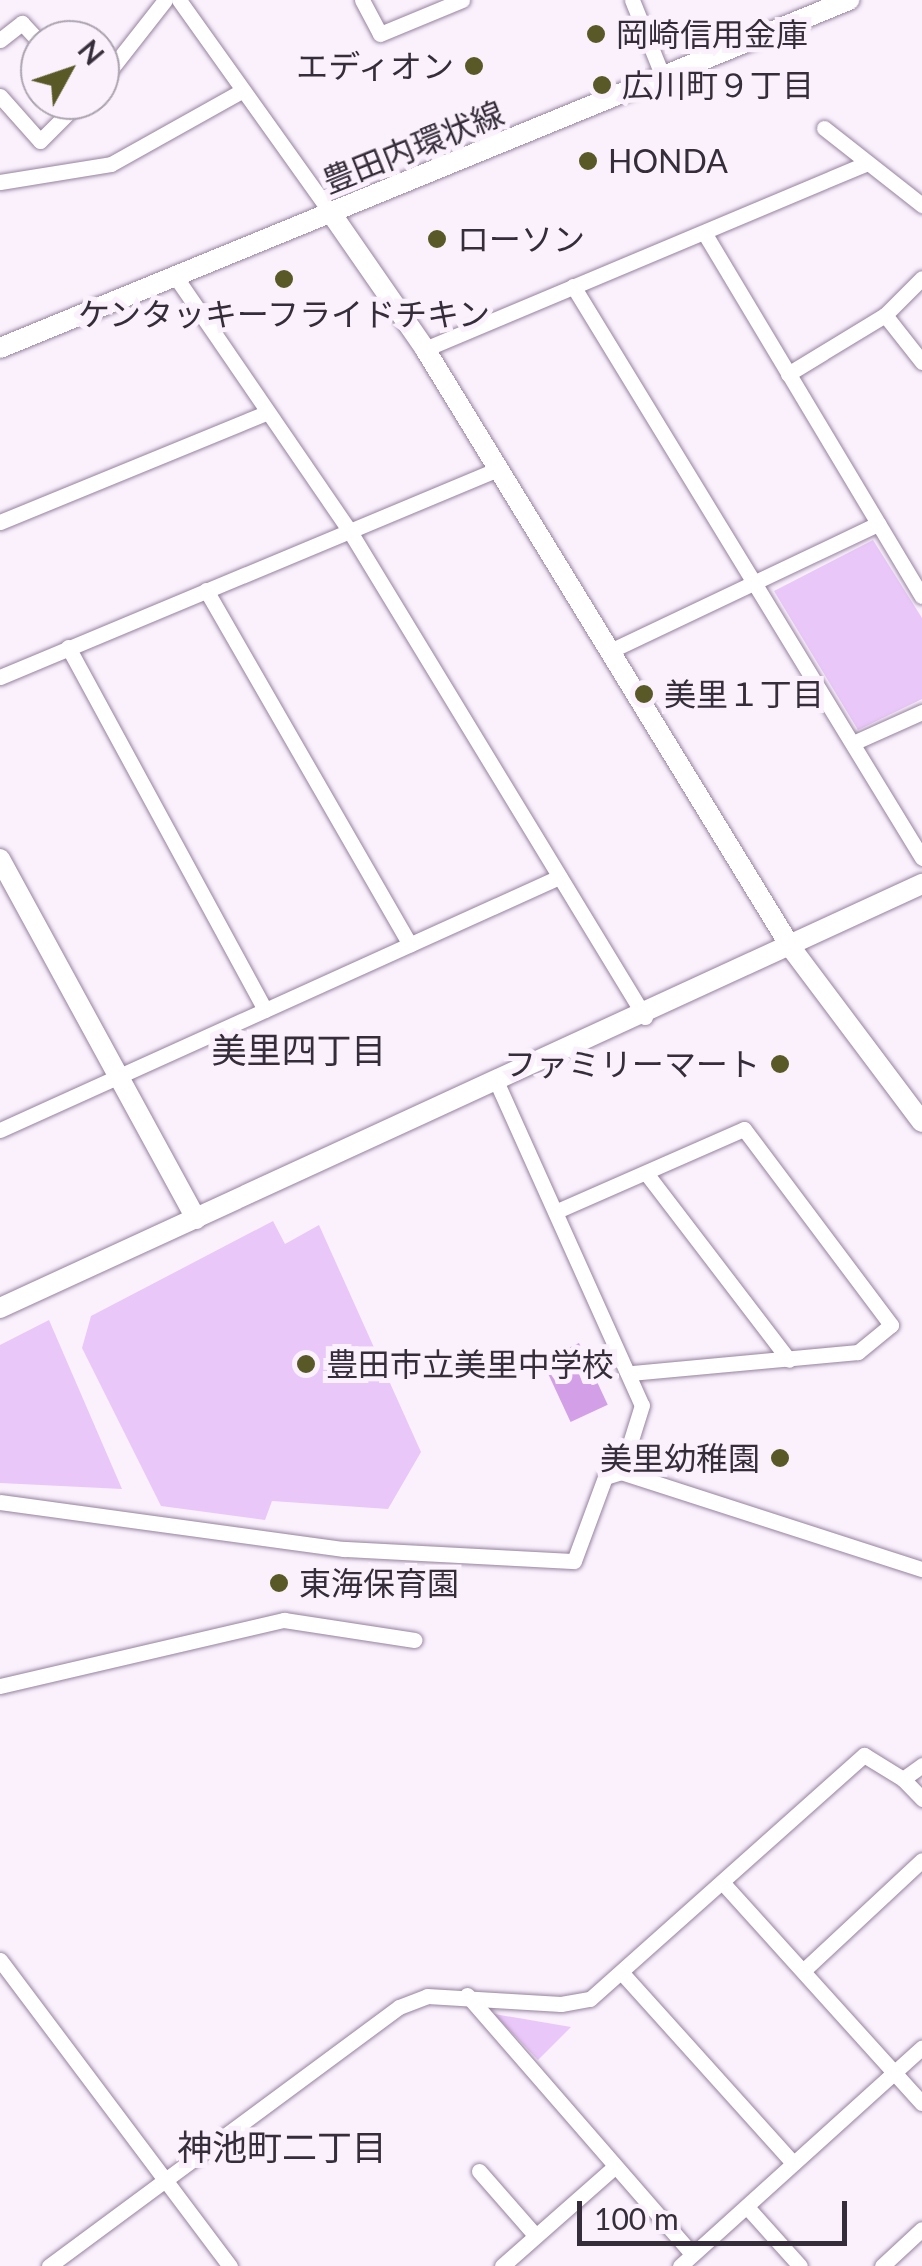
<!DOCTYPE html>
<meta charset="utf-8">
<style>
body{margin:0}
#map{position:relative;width:922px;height:2266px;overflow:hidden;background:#faf1fd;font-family:Lato,"Noto Sans JP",sans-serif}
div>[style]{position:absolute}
.green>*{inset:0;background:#eac7f9}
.water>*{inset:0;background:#d3a0e8;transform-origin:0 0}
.roads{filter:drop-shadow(0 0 2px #96829e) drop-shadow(0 0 2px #96829e)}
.minor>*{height:15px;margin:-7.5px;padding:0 7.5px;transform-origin:7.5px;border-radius:7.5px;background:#fff}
.tertiary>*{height:20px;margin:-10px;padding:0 10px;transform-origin:10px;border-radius:10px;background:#fff}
.dots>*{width:28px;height:28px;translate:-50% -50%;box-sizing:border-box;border:5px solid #faf1fd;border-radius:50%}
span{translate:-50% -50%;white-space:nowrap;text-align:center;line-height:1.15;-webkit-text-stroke:10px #faf1fd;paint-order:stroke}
.poi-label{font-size:32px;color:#352d39}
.left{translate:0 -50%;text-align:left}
.right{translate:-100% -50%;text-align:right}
.street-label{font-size:32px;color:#352d39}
.neighbourhood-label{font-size:35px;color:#352d39}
.north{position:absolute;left:20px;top:20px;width:100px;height:100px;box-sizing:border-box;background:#faf1fd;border:2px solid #aba3af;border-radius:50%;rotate:50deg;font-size:28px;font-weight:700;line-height:40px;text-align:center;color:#352d39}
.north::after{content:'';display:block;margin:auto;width:35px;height:45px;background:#585926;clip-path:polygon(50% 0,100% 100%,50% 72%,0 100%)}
.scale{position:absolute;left:577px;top:2201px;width:270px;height:45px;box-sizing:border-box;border:5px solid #352d39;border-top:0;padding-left:12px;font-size:30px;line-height:35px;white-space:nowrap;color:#352d39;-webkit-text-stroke:8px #faf1fd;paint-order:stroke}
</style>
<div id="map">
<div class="green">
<div style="clip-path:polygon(873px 540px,922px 618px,922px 699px,858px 730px,774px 591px)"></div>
<div style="clip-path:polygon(273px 1221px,285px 1244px,319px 1225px,421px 1452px,388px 1509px,272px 1501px,265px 1520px,161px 1506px,82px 1348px,91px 1316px)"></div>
<div style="clip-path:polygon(49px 1320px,122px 1489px,0 1483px,0 1345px)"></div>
<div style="clip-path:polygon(494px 2014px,571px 2027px,538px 2060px)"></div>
</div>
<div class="water">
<div style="left:579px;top:1343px;width:68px;height:41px;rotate:65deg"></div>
</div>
<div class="roads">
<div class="minor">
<div style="left:179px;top:0;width:262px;rotate:54.5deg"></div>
<div style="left:362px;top:0;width:38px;rotate:62deg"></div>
<div style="left:380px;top:34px;width:89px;rotate:-22.5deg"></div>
<div style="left:632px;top:0;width:83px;rotate:68.1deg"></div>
<div style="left:0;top:40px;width:28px;rotate:-38deg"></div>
<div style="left:22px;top:23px;width:26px;rotate:47deg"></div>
<div style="left:100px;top:83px;width:105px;rotate:-51.9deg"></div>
<div style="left:0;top:96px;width:60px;rotate:48.4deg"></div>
<div style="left:40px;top:141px;width:58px;rotate:-45deg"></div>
<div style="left:824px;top:128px;width:125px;rotate:38.2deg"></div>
<div style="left:0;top:182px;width:112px;rotate:-9.2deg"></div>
<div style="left:111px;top:164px;width:148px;rotate:-29.2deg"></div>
<div style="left:705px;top:234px;width:422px;rotate:59.1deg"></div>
<div style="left:175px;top:276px;width:308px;rotate:55.6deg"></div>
<div style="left:349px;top:530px;width:570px;rotate:58.71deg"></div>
<div style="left:573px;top:286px;width:670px;rotate:58.61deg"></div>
<div style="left:885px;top:315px;width:60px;rotate:51.8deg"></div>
<div style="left:425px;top:349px;width:480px;rotate:-22.8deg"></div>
<div style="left:788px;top:374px;width:114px;rotate:-31.3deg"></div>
<div style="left:885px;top:315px;width:52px;rotate:-45deg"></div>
<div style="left:0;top:522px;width:287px;rotate:-22.3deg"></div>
<div style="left:206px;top:590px;width:409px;rotate:60.1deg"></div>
<div style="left:68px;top:647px;width:413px;rotate:61.5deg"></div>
<div style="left:610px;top:651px;width:297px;rotate:-25.4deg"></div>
<div style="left:0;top:677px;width:540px;rotate:-22.67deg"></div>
<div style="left:853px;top:743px;width:76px;rotate:-24.2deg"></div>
<div style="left:497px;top:1083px;width:353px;rotate:65.8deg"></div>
<div style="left:642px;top:1405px;width:70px;rotate:107.4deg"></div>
<div style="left:0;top:1130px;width:614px;rotate:-24.35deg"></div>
<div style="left:646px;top:1173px;width:235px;rotate:52.6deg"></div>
<div style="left:557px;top:1211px;width:204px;rotate:-23.7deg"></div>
<div style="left:744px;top:1129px;width:245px;rotate:53.1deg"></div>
<div style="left:891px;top:1325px;width:43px;rotate:140.7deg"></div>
<div style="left:858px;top:1352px;width:229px;rotate:174.7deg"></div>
<div style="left:0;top:1502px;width:347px;rotate:7.8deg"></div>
<div style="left:344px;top:1549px;width:230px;rotate:3deg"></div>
<div style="left:574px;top:1561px;width:90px;rotate:-69.7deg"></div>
<div style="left:605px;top:1477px;width:17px;rotate:-17deg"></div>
<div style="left:621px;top:1472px;width:316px;rotate:17.9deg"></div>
<div style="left:0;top:1686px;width:292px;rotate:-13.1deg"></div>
<div style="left:284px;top:1620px;width:132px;rotate:8.7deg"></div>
<div style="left:903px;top:1779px;width:24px;rotate:-36deg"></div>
<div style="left:722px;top:1882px;width:298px;rotate:47.9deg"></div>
<div style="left:0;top:1960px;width:383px;rotate:53.1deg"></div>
<div style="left:804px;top:1970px;width:161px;rotate:-43deg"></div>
<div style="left:622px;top:1973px;width:256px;rotate:48deg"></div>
<div style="left:467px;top:1995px;width:343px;rotate:49deg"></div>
<div style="left:479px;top:2171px;width:86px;rotate:48.8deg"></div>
<div style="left:747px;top:2207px;width:79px;rotate:48.1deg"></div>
<div style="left:49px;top:2266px;width:435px;rotate:-36.5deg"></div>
<div style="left:399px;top:2007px;width:30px;rotate:-21deg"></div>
<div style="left:427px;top:1996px;width:134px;rotate:3.4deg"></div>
<div style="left:561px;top:2004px;width:29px;rotate:-10deg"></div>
<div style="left:590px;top:1999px;width:367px;rotate:-41.7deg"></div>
<div style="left:864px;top:1755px;width:46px;rotate:31.6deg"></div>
<div style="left:903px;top:1779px;width:28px;rotate:46deg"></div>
<div style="left:502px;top:2266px;width:148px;rotate:-41.4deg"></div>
<div style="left:680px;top:2266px;width:326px;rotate:-42.1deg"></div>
<div style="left:882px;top:2266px;width:54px;rotate:-42.8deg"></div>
</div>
<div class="tertiary">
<div style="left:331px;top:213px;width:165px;rotate:55.3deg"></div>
<div style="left:425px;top:349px;width:703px;rotate:58.55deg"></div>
<div style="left:792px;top:949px;width:216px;rotate:53.1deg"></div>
<div style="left:0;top:348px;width:918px;rotate:-22.29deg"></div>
<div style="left:0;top:859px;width:410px;rotate:61.4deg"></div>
<div style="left:0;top:1308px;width:1015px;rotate:-24.7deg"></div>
</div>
</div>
<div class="dots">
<div style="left:596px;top:34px;background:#585926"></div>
<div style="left:474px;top:66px;background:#585926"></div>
<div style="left:602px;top:85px;background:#585926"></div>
<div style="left:588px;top:161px;background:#585926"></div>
<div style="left:437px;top:239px;background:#585926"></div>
<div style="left:284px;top:279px;background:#585926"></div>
<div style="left:644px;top:694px;background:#585926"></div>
<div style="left:780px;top:1064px;background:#585926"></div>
<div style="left:306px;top:1364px;background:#585926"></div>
<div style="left:780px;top:1458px;background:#585926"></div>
<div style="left:279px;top:1583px;background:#585926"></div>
</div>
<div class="poi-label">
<span class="left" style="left:616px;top:34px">岡崎信用金庫</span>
<span class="right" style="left:454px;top:66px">エディオン</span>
<span class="left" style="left:622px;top:85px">広川町９丁目</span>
<span class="left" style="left:608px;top:161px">HONDA</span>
<span class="left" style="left:457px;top:239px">ローソン</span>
<span style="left:284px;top:314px">ケンタッキーフライドチキン</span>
<span class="left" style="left:664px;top:694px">美里１丁目</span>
<span class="right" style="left:760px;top:1064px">ファミリーマート</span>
<span class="left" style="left:326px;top:1364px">豊田市立美里中学校</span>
<span class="right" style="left:760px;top:1458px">美里幼稚園</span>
<span class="left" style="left:299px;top:1583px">東海保育園</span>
</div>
<div class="street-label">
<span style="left:413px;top:147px;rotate:-22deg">豊田内環状線</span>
</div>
<div class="neighbourhood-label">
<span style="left:299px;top:1049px">美里四丁目</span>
<span style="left:282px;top:2146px">神池町二丁目</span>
</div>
<div class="north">N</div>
<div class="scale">100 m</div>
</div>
